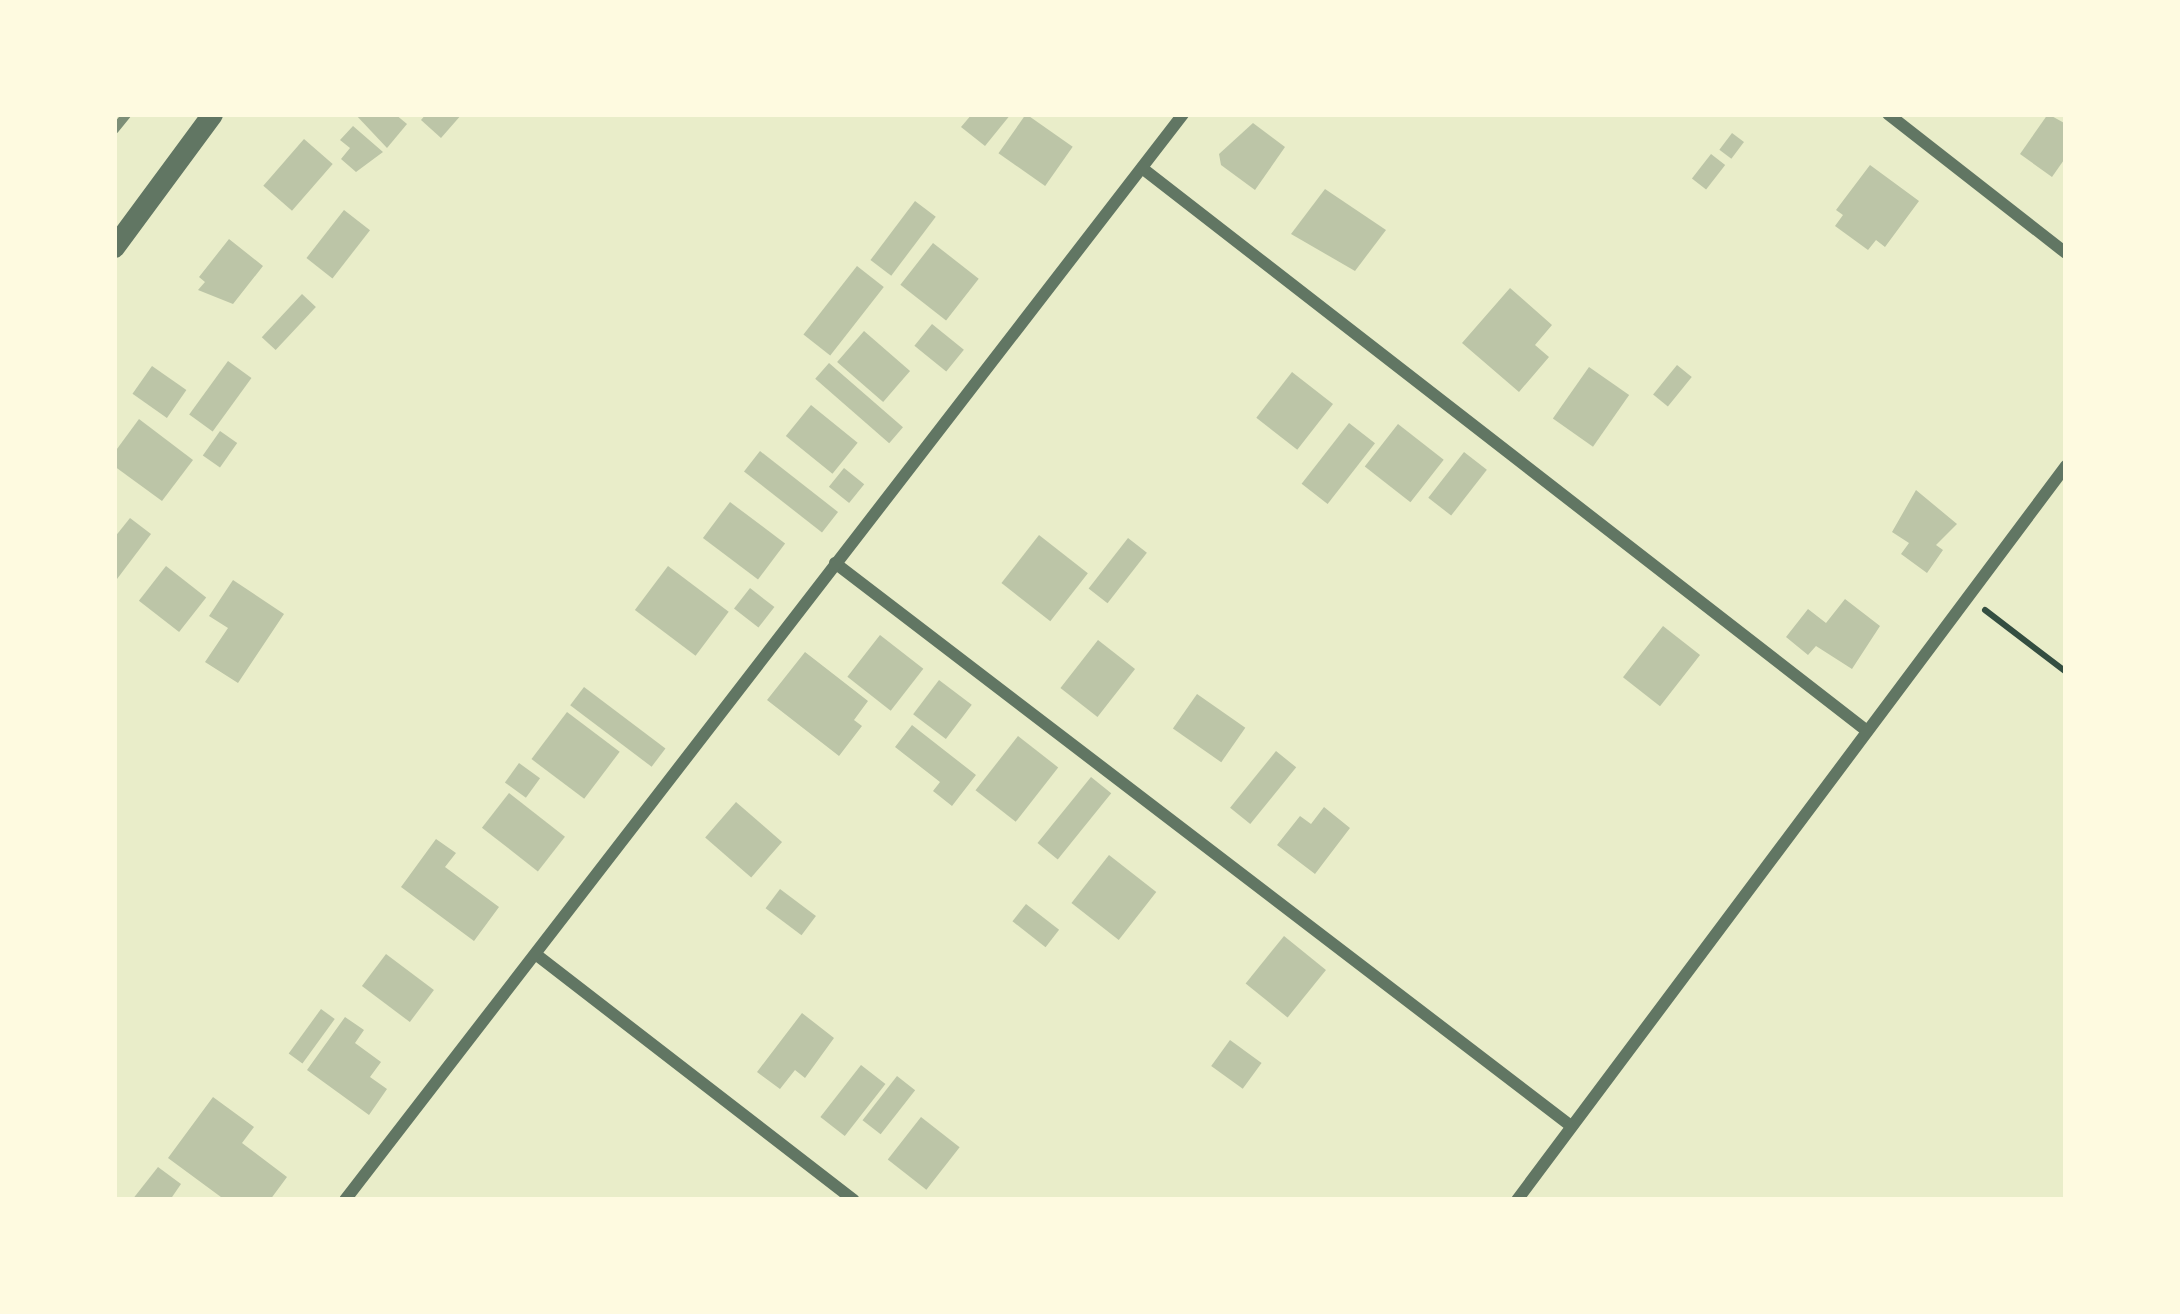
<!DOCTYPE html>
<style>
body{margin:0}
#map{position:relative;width:2180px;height:1314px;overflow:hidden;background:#e9edc9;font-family:Inter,sans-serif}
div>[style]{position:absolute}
.building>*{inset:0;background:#bcc5a7;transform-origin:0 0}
.path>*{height:6px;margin:-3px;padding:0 3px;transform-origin:3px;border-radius:3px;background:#344e41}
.minor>*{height:12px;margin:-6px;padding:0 6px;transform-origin:6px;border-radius:6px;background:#617663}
.tertiary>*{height:21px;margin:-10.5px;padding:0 10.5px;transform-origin:10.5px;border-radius:10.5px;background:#617663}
.rail>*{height:9px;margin:-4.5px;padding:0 4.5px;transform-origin:4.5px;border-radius:4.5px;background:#7c8e77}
span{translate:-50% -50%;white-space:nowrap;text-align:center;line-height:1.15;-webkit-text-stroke:10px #fefae0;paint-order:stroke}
.frame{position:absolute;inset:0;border:117px solid #fefae0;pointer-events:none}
</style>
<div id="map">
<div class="building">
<div style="clip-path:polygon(355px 114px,395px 114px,407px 124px,387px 148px)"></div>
<div style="clip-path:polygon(426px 114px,462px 114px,441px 138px,421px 120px)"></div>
<div style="clip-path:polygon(972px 114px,1011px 114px,985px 146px,961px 127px)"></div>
<div style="left:1026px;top:114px;width:57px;height:48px;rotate:35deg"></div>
<div style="clip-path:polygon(2048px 114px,2066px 124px,2066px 157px,2052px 177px,2020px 154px)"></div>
<div style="clip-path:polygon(1253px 123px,1285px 147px,1255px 190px,1221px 165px,1219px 154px)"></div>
<div style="clip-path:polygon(353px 126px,383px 152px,356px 172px,341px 159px,350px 148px,340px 140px)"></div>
<div style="left:1732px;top:133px;width:15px;height:21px;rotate:37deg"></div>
<div style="left:304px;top:139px;width:38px;height:62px;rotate:41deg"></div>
<div style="left:1711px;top:154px;width:18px;height:31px;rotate:38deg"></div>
<div style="clip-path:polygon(1870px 165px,1919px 201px,1885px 247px,1876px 240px,1868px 250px,1835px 226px,1843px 215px,1836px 210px)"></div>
<div style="clip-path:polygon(1325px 189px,1386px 230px,1355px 271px,1291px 234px)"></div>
<div style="left:915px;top:201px;width:26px;height:74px;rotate:37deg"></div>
<div style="left:344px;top:210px;width:33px;height:61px;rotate:38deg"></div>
<div style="clip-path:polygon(229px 239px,263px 266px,233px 304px,198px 290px,205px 282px,199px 277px)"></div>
<div style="left:933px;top:243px;width:58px;height:53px;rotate:38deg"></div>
<div style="left:857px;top:266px;width:34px;height:87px;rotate:38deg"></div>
<div style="clip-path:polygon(1510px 288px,1552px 325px,1535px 345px,1549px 357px,1519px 392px,1462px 343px)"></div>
<div style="left:302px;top:294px;width:19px;height:59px;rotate:43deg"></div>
<div style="left:932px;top:324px;width:41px;height:28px;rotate:39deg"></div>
<div style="left:864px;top:331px;width:61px;height:41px;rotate:41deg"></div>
<div style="left:228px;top:361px;width:29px;height:66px;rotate:36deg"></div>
<div style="left:829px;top:363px;width:98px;height:21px;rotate:41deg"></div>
<div style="left:1677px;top:365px;width:19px;height:38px;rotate:39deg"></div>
<div style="left:152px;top:366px;width:42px;height:34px;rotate:35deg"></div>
<div style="left:1589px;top:367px;width:49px;height:63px;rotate:35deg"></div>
<div style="left:1292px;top:372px;width:52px;height:58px;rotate:38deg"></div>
<div style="left:811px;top:405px;width:60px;height:40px;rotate:39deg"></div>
<div style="clip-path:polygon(139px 419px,193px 460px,162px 501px,114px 466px,114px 453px)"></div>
<div style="left:1349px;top:423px;width:33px;height:77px;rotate:38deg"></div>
<div style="left:1398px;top:424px;width:58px;height:54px;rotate:38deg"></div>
<div style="left:220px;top:431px;width:21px;height:30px;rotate:35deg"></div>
<div style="left:760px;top:451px;width:99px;height:26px;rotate:38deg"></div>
<div style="left:1464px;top:452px;width:29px;height:58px;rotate:38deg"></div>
<div style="left:844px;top:468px;width:26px;height:24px;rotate:39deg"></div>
<div style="clip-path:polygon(1916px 490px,1957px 524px,1936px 545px,1943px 550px,1927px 573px,1901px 554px,1909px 543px,1892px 532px)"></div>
<div style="left:730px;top:502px;width:69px;height:45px;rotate:37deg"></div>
<div style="clip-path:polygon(130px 518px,151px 534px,114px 583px,114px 538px)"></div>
<div style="left:1039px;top:535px;width:62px;height:61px;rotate:38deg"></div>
<div style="left:1128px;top:538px;width:24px;height:64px;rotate:38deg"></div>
<div style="left:166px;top:566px;width:51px;height:44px;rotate:38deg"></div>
<div style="left:668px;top:566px;width:76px;height:55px;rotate:37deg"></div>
<div style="clip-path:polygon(233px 580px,284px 614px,238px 683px,205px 662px,228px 628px,209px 616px)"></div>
<div style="left:750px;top:588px;width:31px;height:26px;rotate:38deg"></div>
<div style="clip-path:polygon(1845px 599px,1880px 626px,1852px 669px,1816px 646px,1808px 655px,1786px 637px,1808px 609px,1826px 623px)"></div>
<div style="left:1663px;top:626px;width:47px;height:65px;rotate:38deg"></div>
<div style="left:880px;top:635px;width:55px;height:53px;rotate:38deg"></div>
<div style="left:1098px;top:640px;width:47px;height:61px;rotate:38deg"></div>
<div style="clip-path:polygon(805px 652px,868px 701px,854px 720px,862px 726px,839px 756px,767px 700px)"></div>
<div style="left:939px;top:680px;width:41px;height:43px;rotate:37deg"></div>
<div style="left:584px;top:687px;width:102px;height:23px;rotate:37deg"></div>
<div style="left:1197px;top:694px;width:59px;height:42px;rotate:35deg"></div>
<div style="left:567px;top:712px;width:66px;height:59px;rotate:37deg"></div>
<div style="clip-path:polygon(912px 725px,976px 775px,952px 806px,933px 791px,940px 782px,895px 747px)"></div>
<div style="left:1018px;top:736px;width:51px;height:69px;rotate:38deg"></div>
<div style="left:1276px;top:751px;width:26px;height:73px;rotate:39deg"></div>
<div style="left:519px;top:763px;width:26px;height:24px;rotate:36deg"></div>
<div style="left:1091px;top:777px;width:26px;height:85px;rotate:39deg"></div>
<div style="left:509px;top:793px;width:71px;height:44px;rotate:38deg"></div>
<div style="left:736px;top:802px;width:61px;height:47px;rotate:41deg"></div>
<div style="clip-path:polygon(1324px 807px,1350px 828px,1315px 874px,1277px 845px,1300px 816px,1311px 824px)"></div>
<div style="clip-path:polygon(436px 839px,456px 853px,445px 867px,499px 907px,474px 941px,401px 887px)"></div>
<div style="left:1109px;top:855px;width:60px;height:61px;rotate:38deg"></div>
<div style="left:780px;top:889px;width:45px;height:24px;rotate:37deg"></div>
<div style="left:1026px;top:904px;width:42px;height:22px;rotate:38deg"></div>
<div style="left:1284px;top:936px;width:54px;height:61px;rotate:39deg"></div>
<div style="left:386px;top:954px;width:60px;height:40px;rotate:37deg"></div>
<div style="left:321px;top:1009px;width:17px;height:55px;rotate:36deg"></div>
<div style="clip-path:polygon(802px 1013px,834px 1038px,805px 1078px,795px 1070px,780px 1089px,757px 1072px)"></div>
<div style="clip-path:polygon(345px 1017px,364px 1030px,355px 1043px,381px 1062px,370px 1077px,387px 1089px,369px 1115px,307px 1070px)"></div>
<div style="left:1230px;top:1040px;width:39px;height:32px;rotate:36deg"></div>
<div style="left:861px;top:1065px;width:31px;height:66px;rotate:38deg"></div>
<div style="left:897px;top:1076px;width:23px;height:56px;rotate:38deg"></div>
<div style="clip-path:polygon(213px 1097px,254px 1127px,242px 1143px,287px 1177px,270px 1200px,225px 1200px,168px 1158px)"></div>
<div style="left:921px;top:1117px;width:49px;height:54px;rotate:38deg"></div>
<div style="clip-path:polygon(158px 1167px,181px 1184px,170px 1200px,132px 1200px)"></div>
</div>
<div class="path">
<div style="left:1985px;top:610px;width:102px;rotate:37.4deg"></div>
</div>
<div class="minor">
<div style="left:1888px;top:114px;width:226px;rotate:38deg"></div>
<div style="left:1142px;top:168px;width:918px;rotate:37.83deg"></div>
<div style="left:835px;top:563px;width:927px;rotate:37.41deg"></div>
<div style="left:538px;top:956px;width:399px;rotate:37.7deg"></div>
<div style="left:345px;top:1200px;width:1372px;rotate:-52.34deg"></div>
<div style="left:1517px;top:1200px;width:917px;rotate:-53.21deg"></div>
</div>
<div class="tertiary">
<div style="left:114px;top:247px;width:165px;rotate:-53.6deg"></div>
</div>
<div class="rail">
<div style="left:114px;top:129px;width:19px;rotate:-51deg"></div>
</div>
<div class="frame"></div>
</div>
